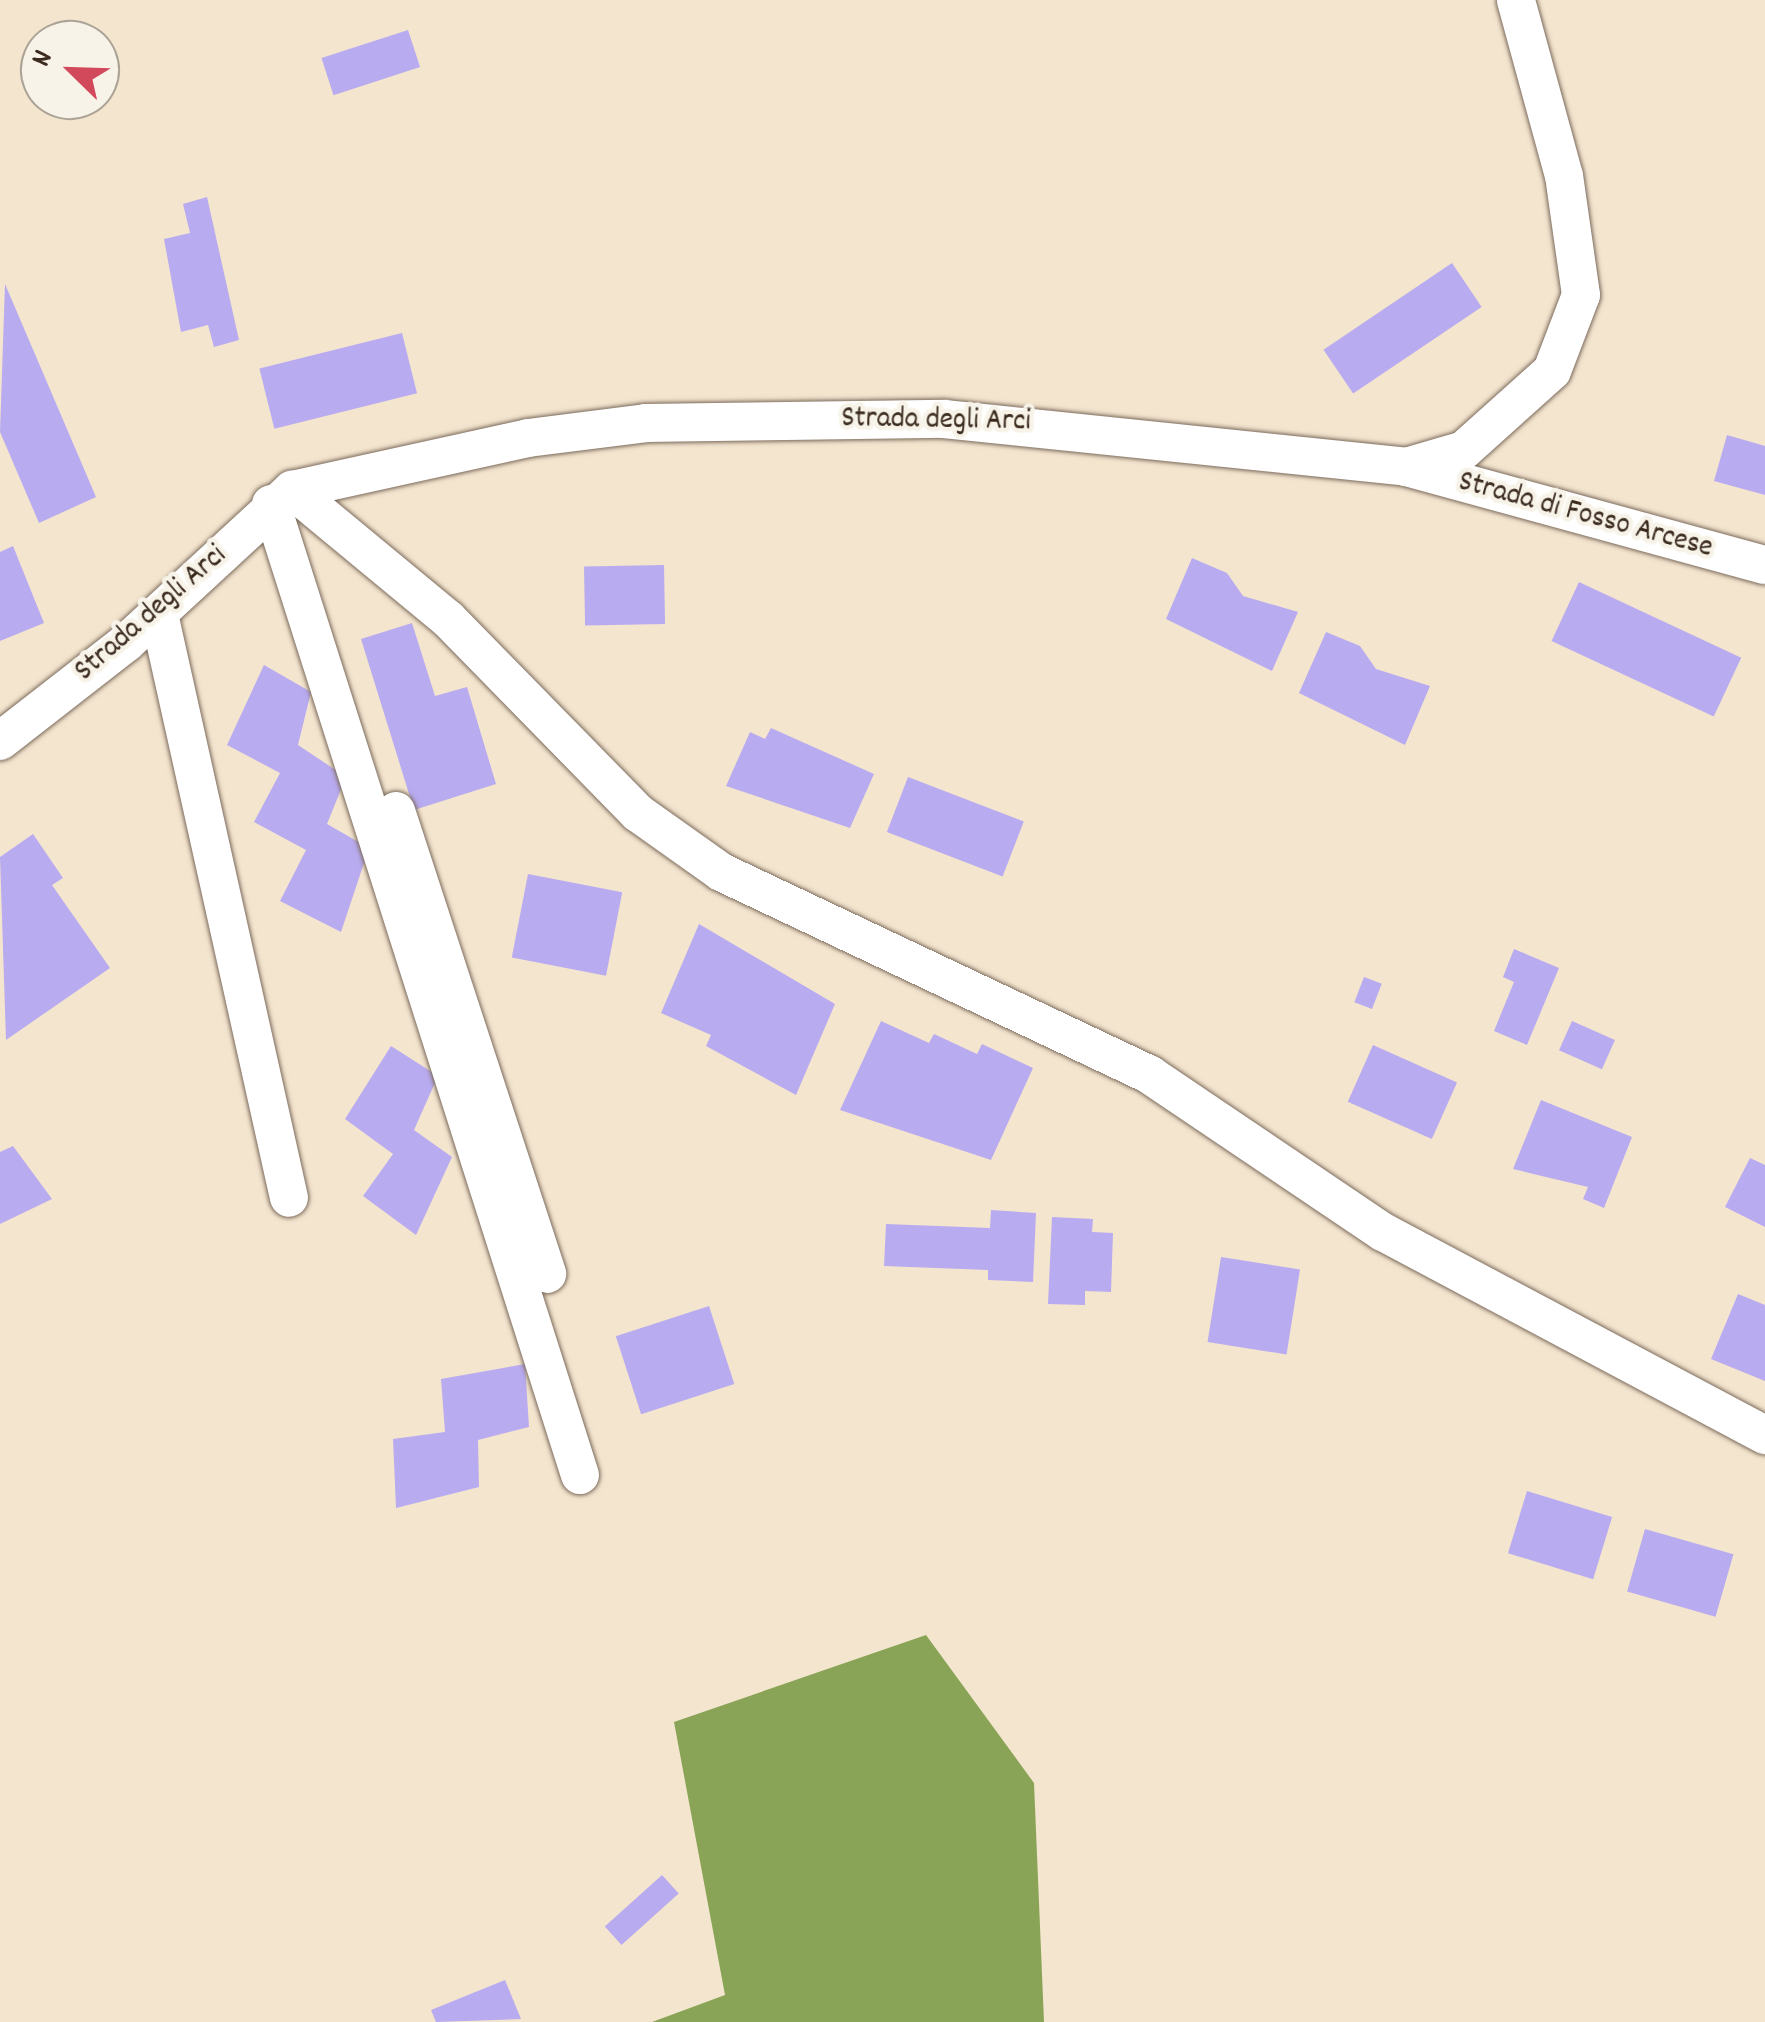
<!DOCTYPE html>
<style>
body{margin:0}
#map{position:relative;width:1765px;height:2022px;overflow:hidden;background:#f4e5cf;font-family:Dekko,sans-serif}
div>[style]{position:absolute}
.forest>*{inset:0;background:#89a456}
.building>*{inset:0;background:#b9abf0;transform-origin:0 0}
.roads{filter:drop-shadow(0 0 2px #7c6b5c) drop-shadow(0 0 2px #7c6b5c)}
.minor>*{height:38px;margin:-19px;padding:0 19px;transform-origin:19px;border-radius:19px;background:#fff}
span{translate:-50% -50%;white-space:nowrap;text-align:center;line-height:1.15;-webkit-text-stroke:9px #f7f3e8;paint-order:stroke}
.street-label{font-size:30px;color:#3b2a1e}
.north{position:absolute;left:20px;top:20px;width:100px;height:100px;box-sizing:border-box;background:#f7f3e8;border:2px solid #aca397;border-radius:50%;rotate:293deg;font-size:28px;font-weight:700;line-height:40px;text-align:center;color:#3b2a1e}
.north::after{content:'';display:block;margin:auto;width:35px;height:45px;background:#d1495b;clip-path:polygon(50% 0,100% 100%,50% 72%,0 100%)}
</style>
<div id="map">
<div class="forest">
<div style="clip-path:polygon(926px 1635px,1034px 1783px,1044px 2022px,652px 2022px,725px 1995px,674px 1722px)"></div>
</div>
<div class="building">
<div style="left:408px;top:30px;width:39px;height:91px;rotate:72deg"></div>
<div style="clip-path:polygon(207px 197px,239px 340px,214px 347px,208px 325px,181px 332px,164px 239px,190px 233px,183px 204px)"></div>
<div style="left:1452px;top:263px;width:53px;height:155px;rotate:56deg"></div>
<div style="clip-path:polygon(5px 284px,96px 497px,39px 523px,0 432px)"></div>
<div style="left:402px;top:333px;width:62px;height:147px;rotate:76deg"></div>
<div style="clip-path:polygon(1727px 435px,1765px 446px,1765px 495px,1714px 481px)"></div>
<div style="clip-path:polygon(13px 546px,44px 623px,0 641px,0 552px)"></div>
<div style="clip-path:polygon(1192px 558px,1227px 573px,1243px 596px,1298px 612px,1272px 671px,1166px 619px)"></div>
<div style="left:664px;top:565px;width:59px;height:80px;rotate:89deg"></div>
<div style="left:1579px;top:582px;width:179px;height:65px;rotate:25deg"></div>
<div style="clip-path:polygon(412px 623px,435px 696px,467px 687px,496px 784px,414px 810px,361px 639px)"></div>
<div style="clip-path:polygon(1326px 632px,1360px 646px,1376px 669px,1430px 686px,1405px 745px,1299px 693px)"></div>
<div style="clip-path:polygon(264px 665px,311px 692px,298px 745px,346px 777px,327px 824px,369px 848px,341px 932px,280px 901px,306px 850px,254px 822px,280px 773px,227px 745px)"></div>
<div style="clip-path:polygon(771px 728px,874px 774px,850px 828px,726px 786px,750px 732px,765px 739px)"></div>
<div style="left:908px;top:777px;width:124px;height:59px;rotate:21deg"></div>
<div style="clip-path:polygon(33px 834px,63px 878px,52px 885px,110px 968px,6px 1040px,0 857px)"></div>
<div style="left:528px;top:874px;width:96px;height:85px;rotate:11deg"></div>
<div style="clip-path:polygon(699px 924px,835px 1004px,796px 1095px,706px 1046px,711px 1035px,661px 1013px)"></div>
<div style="clip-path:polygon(1514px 949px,1559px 968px,1527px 1045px,1494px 1031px,1514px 982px,1503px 977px)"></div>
<div style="left:1364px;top:977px;width:19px;height:27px;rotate:21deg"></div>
<div style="clip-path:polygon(881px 1021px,929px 1043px,934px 1034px,977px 1054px,982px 1044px,1033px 1068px,991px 1160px,840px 1110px)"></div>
<div style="left:1572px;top:1021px;width:47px;height:32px;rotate:24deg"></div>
<div style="left:1373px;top:1045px;width:92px;height:62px;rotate:24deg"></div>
<div style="clip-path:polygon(391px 1046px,438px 1076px,414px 1130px,452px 1157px,416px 1235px,363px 1196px,393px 1154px,345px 1119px)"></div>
<div style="clip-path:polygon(1541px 1100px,1632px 1137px,1604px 1208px,1583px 1199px,1588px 1187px,1513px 1169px)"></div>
<div style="clip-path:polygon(13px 1146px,52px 1199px,0 1224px,0 1152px)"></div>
<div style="clip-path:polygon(1750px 1158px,1765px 1165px,1765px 1227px,1725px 1207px)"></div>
<div style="clip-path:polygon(991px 1210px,1036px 1213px,1033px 1282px,988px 1280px,988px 1270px,884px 1266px,886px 1224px,990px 1228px)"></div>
<div style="clip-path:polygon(1052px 1217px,1093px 1219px,1092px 1232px,1113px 1233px,1111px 1292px,1085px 1291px,1085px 1305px,1048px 1304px)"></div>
<div style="left:1221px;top:1257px;width:80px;height:86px;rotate:9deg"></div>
<div style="clip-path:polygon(1738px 1294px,1765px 1305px,1765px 1381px,1711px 1359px)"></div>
<div style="left:709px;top:1306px;width:82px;height:98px;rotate:72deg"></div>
<div style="clip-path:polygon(525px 1364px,529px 1427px,478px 1440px,479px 1487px,396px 1508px,393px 1439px,445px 1432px,441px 1379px)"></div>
<div style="left:1527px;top:1491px;width:89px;height:65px;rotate:17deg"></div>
<div style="left:1645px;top:1529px;width:92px;height:65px;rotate:16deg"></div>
<div style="left:662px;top:1875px;width:25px;height:77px;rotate:48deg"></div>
<div style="clip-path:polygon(505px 1980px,521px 2019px,436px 2022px,431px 2010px)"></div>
</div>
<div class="roads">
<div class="minor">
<div style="left:1406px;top:467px;width:372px;rotate:15.3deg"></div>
<div style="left:292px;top:490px;width:202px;rotate:39.6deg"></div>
<div style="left:448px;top:619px;width:272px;rotate:45.6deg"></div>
<div style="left:638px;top:813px;width:102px;rotate:35.4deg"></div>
<div style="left:721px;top:872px;width:475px;rotate:25.3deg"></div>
<div style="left:1150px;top:1075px;width:281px;rotate:34deg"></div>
<div style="left:1383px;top:1232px;width:433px;rotate:28deg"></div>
<div style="left:271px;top:504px;width:1019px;rotate:72.35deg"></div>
<div style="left:159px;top:614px;width:598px;rotate:77.45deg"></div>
<div style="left:0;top:741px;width:160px;rotate:-37.9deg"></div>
<div style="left:126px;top:643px;width:226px;rotate:-42.7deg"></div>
<div style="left:292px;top:490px;width:242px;rotate:-12.4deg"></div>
<div style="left:528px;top:438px;width:119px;rotate:-7.2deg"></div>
<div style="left:646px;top:423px;width:298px;rotate:-0.8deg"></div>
<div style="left:944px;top:419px;width:464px;rotate:5.9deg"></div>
<div style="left:1406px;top:467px;width:60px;rotate:-16.3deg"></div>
<div style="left:1464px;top:450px;width:118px;rotate:-41.9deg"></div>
<div style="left:1552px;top:371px;width:81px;rotate:-69.1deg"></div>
<div style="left:1581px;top:295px;width:120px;rotate:-98.1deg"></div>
<div style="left:1564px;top:176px;width:182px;rotate:-105.3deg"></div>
<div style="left:396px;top:811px;width:487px;rotate:71.9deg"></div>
</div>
</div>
<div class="street-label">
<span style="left:936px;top:422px;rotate:1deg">Strada degli Arci</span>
<span style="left:1585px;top:517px;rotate:15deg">Strada di Fosso Arcese</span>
<span style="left:152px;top:615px;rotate:-41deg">Strada degli Arci</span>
</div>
<div class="north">N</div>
</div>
